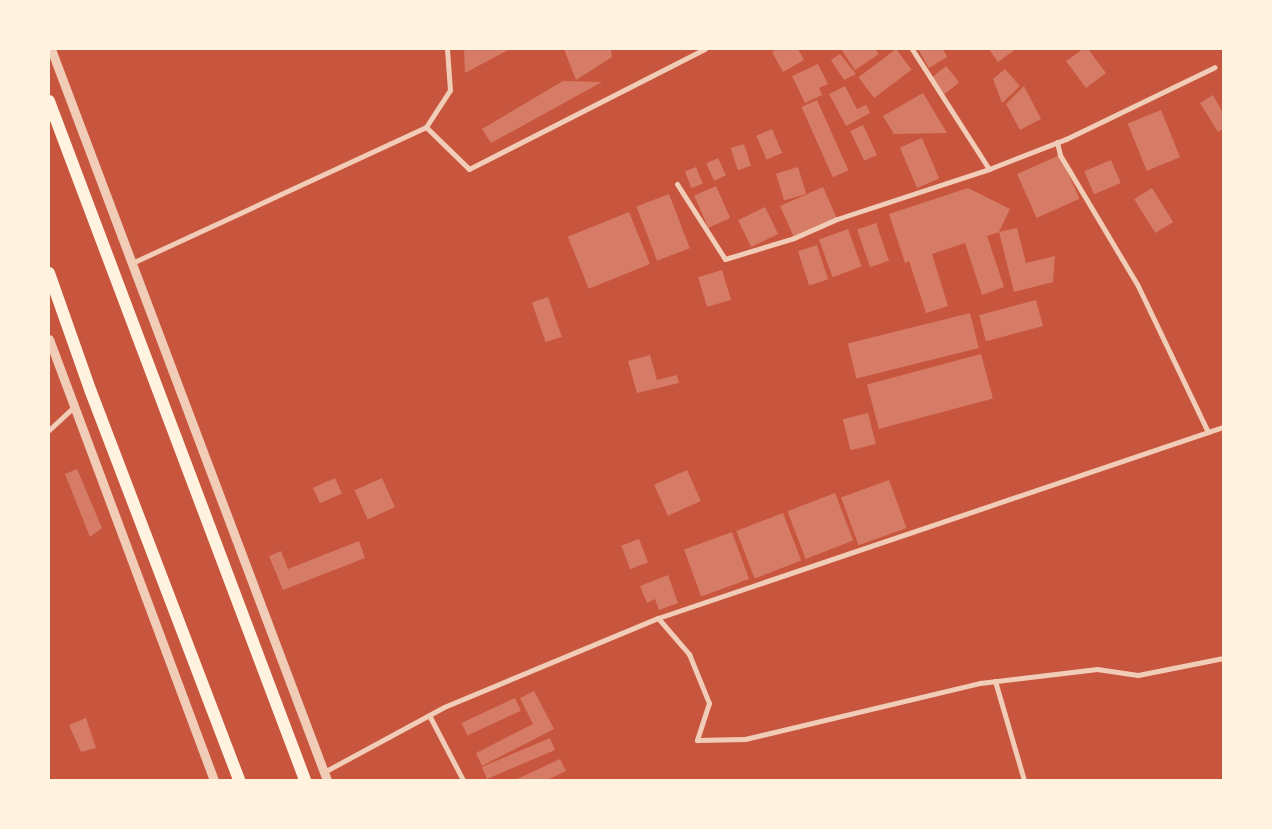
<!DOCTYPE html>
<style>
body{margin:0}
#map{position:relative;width:1272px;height:829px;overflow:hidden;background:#c8553d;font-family:"Golos Text",sans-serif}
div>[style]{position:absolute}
.building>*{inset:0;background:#d67c66;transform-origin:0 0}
.minor>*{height:5px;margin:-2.5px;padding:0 2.5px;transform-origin:2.5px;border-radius:2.5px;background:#f1ccb7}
.tertiary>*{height:9px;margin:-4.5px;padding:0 4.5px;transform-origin:4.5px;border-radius:4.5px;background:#f1ccb7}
.trunk>*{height:12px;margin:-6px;padding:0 6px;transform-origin:6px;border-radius:6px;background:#fff3e0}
span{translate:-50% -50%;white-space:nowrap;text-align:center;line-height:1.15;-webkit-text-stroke:4px #fff3e0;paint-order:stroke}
.frame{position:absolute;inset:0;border:50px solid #fff3e0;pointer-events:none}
</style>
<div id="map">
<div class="building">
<div style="clip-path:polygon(464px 49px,510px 49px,465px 73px)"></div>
<div style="clip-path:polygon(564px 49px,611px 49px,612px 57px,576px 80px)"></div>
<div style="clip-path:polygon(778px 49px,798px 49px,804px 60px,783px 72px,772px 52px)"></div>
<div style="clip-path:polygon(841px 49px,875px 49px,879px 54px,855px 70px)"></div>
<div style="left:896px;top:49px;width:26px;height:47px;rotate:53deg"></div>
<div style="clip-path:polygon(918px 49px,943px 49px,947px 57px,929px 68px)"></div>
<div style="clip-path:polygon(989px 49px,1016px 49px,998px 62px)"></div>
<div style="clip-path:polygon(1083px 49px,1088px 49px,1106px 73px,1086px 88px,1066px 61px)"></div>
<div style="clip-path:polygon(840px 54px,856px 74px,844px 80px,831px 60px)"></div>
<div style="clip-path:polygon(818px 64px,828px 84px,819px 88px,822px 95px,805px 103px,792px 76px)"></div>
<div style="left:946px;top:66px;width:21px;height:19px;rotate:51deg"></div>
<div style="clip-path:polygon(1005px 69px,1020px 86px,1002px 103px,993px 79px)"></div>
<div style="clip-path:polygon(563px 81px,602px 82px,491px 143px,482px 129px)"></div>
<div style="clip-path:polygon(845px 86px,857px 109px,866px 105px,870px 113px,846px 126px,829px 94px)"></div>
<div style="clip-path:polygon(1024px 86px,1041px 119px,1020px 130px,1006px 104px)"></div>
<div style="clip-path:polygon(923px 93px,947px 133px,894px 134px,883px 116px)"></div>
<div style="clip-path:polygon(1213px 95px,1223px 113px,1223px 129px,1218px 132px,1200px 103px)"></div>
<div style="left:817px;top:100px;width:77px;height:17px;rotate:66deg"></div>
<div style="left:1161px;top:110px;width:51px;height:36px;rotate:68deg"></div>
<div style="left:863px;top:125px;width:33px;height:14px;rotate:65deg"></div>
<div style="left:772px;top:129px;width:26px;height:17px;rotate:67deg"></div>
<div style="left:922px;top:138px;width:44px;height:24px;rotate:67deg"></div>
<div style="left:744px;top:144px;width:23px;height:14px;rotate:72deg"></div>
<div style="left:1060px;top:155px;width:48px;height:47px;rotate:66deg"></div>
<div style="left:718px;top:158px;width:19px;height:13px;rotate:65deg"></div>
<div style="left:1111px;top:160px;width:25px;height:29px;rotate:67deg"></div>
<div style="left:696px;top:167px;width:18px;height:12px;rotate:68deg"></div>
<div style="left:798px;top:167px;width:28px;height:23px;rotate:73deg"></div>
<div style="left:716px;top:186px;width:35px;height:24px;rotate:66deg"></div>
<div style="left:823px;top:187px;width:35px;height:47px;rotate:66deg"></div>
<div style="clip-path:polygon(968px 188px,1010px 209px,999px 232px,987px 236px,1004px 287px,982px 295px,965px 243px,932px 254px,948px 306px,926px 313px,909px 261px,905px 263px,889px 214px)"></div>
<div style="left:1152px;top:188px;width:40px;height:21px;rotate:58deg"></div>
<div style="left:669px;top:194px;width:58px;height:35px;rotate:69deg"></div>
<div style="left:765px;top:207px;width:30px;height:30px;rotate:64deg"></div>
<div style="left:629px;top:212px;width:56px;height:66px;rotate:68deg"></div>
<div style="left:876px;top:223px;width:40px;height:20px;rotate:71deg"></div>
<div style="clip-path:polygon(1017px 228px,1026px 263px,1055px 256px,1053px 282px,1014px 292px,999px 232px)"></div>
<div style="left:848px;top:229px;width:40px;height:31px;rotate:70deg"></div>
<div style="left:817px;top:245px;width:36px;height:20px;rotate:72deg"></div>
<div style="left:722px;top:270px;width:31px;height:25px;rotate:73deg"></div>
<div style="left:548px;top:297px;width:42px;height:17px;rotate:71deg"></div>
<div style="left:1036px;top:300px;width:27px;height:59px;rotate:75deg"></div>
<div style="left:970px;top:313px;width:36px;height:126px;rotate:76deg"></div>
<div style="left:981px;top:354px;width:46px;height:118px;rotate:75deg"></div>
<div style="clip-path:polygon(650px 355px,657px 380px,677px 375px,679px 383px,637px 393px,628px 361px)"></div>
<div style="left:868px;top:413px;width:32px;height:26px;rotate:76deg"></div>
<div style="clip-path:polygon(77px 469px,102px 528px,90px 537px,65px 474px)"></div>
<div style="left:687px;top:470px;width:34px;height:36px;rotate:66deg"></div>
<div style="left:335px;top:478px;width:17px;height:24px;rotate:66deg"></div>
<div style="left:382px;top:478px;width:32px;height:30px;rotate:66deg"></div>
<div style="left:889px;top:480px;width:51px;height:51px;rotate:70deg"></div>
<div style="left:835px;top:493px;width:51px;height:51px;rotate:69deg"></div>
<div style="left:783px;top:513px;width:51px;height:50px;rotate:69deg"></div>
<div style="left:732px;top:532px;width:50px;height:51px;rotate:70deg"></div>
<div style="left:639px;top:539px;width:25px;height:19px;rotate:69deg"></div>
<div style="clip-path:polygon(359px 541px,365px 558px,283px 590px,269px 556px,281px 551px,288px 569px)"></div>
<div style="clip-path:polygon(668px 575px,678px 603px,659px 610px,655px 599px,647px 603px,640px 586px)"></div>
<div style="clip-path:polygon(534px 691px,554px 729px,482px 766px,476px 753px,533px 724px,520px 698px)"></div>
<div style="left:515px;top:698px;width:14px;height:59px;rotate:65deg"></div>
<div style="clip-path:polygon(86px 718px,96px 748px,81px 752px,69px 725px)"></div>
<div style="left:550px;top:738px;width:13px;height:74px;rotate:67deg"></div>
<div style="clip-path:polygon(560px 759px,566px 771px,547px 780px,515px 780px)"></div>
</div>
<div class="minor">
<div style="left:426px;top:127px;width:44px;rotate:-57deg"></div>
<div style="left:450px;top:90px;width:41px;rotate:-94.2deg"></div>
<div style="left:1057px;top:142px;width:13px;rotate:77deg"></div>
<div style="left:1060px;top:155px;width:152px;rotate:59.2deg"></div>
<div style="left:1138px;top:286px;width:162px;rotate:64.4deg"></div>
<div style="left:989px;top:169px;width:83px;rotate:-21.3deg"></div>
<div style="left:1066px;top:139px;width:165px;rotate:-25.8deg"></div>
<div style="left:677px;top:184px;width:89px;rotate:57.4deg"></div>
<div style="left:725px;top:259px;width:72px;rotate:-16.9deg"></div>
<div style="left:794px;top:238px;width:47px;rotate:-23.8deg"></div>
<div style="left:837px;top:219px;width:160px;rotate:-18.2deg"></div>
<div style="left:989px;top:169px;width:143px;rotate:-122.7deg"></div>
<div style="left:132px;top:263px;width:324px;rotate:-24.8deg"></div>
<div style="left:426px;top:127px;width:60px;rotate:44.3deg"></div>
<div style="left:469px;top:169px;width:265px;rotate:-27deg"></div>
<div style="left:49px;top:430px;width:34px;rotate:-43deg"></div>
<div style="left:658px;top:618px;width:48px;rotate:49.3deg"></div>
<div style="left:689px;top:654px;width:53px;rotate:67.8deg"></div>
<div style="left:709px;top:703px;width:39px;rotate:108deg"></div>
<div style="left:697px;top:740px;width:48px;rotate:-1.2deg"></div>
<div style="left:745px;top:739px;width:242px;rotate:-13.4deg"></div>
<div style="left:980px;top:683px;width:118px;rotate:-6.8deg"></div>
<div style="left:1097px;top:669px;width:41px;rotate:8.3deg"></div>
<div style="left:1138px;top:675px;width:87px;rotate:-11.3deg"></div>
<div style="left:995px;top:681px;width:103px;rotate:73.7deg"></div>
<div style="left:429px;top:715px;width:73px;rotate:62.4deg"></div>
<div style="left:324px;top:772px;width:136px;rotate:-28.4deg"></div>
<div style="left:444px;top:707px;width:232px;rotate:-22.6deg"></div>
<div style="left:658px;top:618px;width:596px;rotate:-18.68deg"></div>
</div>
<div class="tertiary">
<div style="left:51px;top:49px;width:781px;rotate:69.32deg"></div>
<div style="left:49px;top:339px;width:471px;rotate:69.5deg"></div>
</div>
<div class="trunk">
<div style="left:49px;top:101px;width:726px;rotate:69.34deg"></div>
<div style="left:49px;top:273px;width:126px;rotate:70.6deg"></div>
<div style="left:91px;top:392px;width:415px;rotate:69.1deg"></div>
</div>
<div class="frame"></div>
</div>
